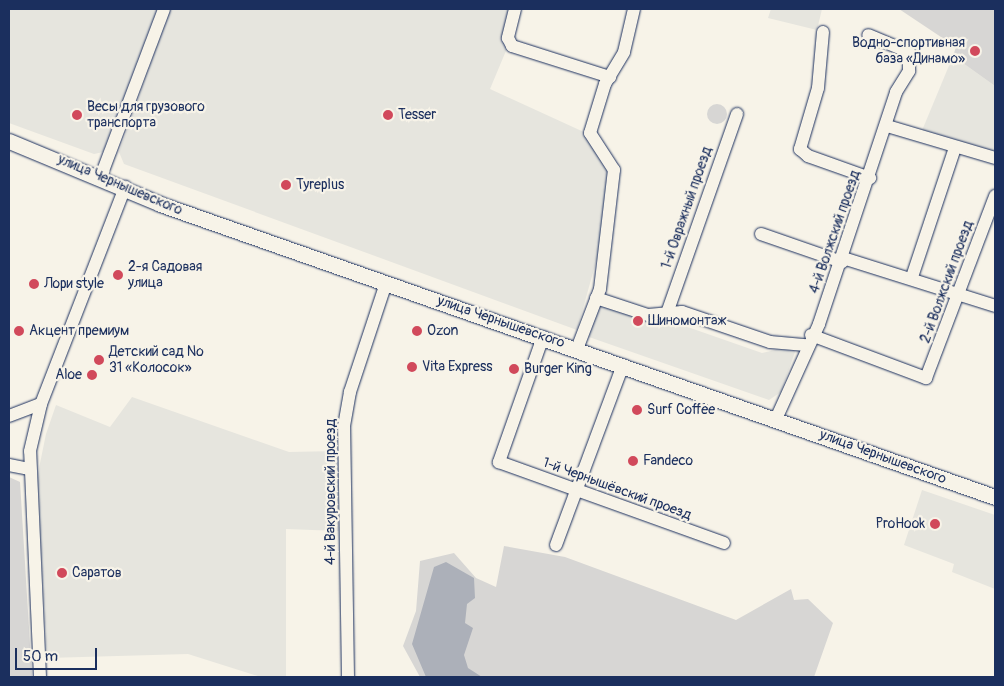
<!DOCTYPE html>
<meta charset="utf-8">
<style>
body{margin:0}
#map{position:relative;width:1004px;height:686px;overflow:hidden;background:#f7f3e8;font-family:Pangolin,sans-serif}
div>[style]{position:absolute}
.built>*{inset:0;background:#e6e5de}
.green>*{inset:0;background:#d7d6d4}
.round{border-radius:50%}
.water>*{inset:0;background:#acb0b9}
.roads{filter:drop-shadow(0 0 1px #1b2f5e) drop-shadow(0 0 1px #1b2f5e)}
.minor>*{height:12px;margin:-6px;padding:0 6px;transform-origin:6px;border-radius:6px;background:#f7f3e8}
.major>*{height:15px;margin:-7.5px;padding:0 7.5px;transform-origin:7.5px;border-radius:7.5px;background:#f7f3e8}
.dots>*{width:14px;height:14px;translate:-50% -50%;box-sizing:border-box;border:2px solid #f7f3e8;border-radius:50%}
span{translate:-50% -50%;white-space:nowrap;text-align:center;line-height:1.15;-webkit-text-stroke:4.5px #f7f3e8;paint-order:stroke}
.poi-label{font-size:14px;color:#1b2f5e}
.right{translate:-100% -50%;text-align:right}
.left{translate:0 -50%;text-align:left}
.street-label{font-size:14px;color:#1b2f5e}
.frame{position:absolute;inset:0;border:10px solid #1b2f5e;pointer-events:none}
.scale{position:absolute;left:15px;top:648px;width:82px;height:22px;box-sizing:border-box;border:2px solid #1b2f5e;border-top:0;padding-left:6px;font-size:15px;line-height:18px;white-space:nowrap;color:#1b2f5e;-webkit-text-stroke:4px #f7f3e8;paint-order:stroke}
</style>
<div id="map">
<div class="built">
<div style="clip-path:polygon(9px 9px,158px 9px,103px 152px,94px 154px,9px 123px)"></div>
<div style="clip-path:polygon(170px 9px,510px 9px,508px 46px,490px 89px,586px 133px,611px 170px,606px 226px,577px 330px,124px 164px,119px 152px)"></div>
<div style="clip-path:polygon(771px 9px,822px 9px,817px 30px,768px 18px)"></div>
<div style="clip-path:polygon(953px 56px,995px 86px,995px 154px,921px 133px)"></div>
<div style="clip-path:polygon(598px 304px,659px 317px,762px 353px,793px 346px,795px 352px,781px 392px,769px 400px,589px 337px)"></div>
<div style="clip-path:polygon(132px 397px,289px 452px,337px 451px,339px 531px,286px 529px,286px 676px,261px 677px,188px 654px,47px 658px,37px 478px,46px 434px,56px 405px,110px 427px)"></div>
<div style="clip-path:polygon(922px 490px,995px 515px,995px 589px,952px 572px,954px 564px,904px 545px)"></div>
</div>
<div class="green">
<div style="clip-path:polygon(899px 9px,995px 9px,995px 86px,953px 56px,956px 47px)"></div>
<div class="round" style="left:707px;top:104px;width:20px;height:20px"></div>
<div style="clip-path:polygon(9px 477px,20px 482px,32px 677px,9px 677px)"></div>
<div style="clip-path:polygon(504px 546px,565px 557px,736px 620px,791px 589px,794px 600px,808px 599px,833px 623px,814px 677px,420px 677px,403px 646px,416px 611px,420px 561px,454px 553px,476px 578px,496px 587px)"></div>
</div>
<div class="water">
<div style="clip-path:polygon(446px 562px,474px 578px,475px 598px,467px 604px,465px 623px,473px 628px,464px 655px,468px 668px,482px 677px,426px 677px,412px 644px,434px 567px)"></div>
</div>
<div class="roads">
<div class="minor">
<div style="left:515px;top:9px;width:30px;rotate:104deg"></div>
<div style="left:508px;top:38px;width:9px;rotate:63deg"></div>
<div style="left:512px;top:46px;width:103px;rotate:17.6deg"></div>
<div style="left:823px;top:32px;width:56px;rotate:95.1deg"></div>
<div style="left:818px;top:88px;width:64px;rotate:106.4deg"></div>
<div style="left:800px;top:149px;width:11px;rotate:41deg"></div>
<div style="left:808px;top:156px;width:66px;rotate:19.5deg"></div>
<div style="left:887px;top:126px;width:113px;rotate:16.5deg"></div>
<div style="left:101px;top:176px;width:178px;rotate:-69.3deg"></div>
<div style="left:761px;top:234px;width:86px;rotate:19.1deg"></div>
<div style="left:843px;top:258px;width:159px;rotate:17.5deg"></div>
<div style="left:912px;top:277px;width:136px;rotate:-71.6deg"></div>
<div style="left:596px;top:298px;width:55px;rotate:18.1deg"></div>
<div style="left:648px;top:315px;width:34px;rotate:-5deg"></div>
<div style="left:682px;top:312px;width:93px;rotate:18.8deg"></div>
<div style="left:770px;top:342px;width:36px;rotate:5deg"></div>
<div style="left:667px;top:313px;width:211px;rotate:-70.6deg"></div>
<div style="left:811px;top:335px;width:123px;rotate:20.5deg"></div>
<div style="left:926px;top:378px;width:195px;rotate:-69.2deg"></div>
<div style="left:543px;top:337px;width:133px;rotate:109.4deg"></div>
<div style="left:499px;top:462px;width:239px;rotate:19.8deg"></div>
<div style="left:577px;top:349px;width:64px;rotate:-69deg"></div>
<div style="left:600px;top:289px;width:120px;rotate:-83.3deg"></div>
<div style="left:614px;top:170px;width:44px;rotate:-123deg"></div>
<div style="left:590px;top:133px;width:51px;rotate:-73deg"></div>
<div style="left:605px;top:84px;width:37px;rotate:-59deg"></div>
<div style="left:624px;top:52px;width:44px;rotate:-76.9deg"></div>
<div style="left:9px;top:416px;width:34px;rotate:-21deg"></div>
<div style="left:776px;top:419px;width:104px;rotate:-65.6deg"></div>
<div style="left:819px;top:324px;width:244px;rotate:-71.6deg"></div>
<div style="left:896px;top:92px;width:25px;rotate:-58deg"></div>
<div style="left:909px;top:71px;width:19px;rotate:-90deg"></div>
<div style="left:909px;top:52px;width:44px;rotate:-157.5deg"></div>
<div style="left:9px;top:465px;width:20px;rotate:11deg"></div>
<div style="left:556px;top:545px;width:192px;rotate:-69.6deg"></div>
<div style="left:40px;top:677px;width:226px;rotate:-92.5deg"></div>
<div style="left:30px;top:451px;width:48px;rotate:-76.8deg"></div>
<div style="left:41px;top:404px;width:233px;rotate:-68.8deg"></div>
<div style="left:348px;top:677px;width:251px;rotate:-90.9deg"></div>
<div style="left:344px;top:426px;width:35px;rotate:-80deg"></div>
<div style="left:350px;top:392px;width:115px;rotate:-71.7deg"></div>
</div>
<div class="major">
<div style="left:9px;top:141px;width:164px;rotate:22.6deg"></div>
<div style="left:160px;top:204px;width:885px;rotate:19.34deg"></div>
</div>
</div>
<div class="dots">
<div style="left:975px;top:51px;background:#d1495b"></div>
<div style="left:77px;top:115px;background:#d1495b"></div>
<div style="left:388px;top:115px;background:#d1495b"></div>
<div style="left:286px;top:185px;background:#d1495b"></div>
<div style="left:118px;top:275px;background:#d1495b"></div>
<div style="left:34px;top:284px;background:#d1495b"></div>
<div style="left:638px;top:321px;background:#d1495b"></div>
<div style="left:19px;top:331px;background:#d1495b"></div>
<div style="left:417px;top:331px;background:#d1495b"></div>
<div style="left:99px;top:360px;background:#d1495b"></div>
<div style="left:412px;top:367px;background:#d1495b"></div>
<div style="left:514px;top:369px;background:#d1495b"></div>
<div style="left:92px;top:375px;background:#d1495b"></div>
<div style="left:637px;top:410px;background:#d1495b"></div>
<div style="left:633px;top:461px;background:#d1495b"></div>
<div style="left:935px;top:524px;background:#d1495b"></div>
<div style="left:62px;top:573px;background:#d1495b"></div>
</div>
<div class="poi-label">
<span class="right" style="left:965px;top:51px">Водно-спортивная<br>база «Динамо»</span>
<span class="left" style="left:87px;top:115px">Весы для грузового<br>транспорта</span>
<span class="left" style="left:398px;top:115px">Tesser</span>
<span class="left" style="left:296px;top:185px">Tyreplus</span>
<span class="left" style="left:128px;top:275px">2-я Садовая<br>улица</span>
<span class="left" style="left:44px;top:284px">Лори style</span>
<span class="left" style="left:648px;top:321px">Шиномонтаж</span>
<span class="left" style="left:29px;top:331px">Акцент премиум</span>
<span class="left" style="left:427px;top:331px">Ozon</span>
<span class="left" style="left:109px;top:360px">Детский сад №<br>31 «Колосок»</span>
<span class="left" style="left:422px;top:367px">Vita Express</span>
<span class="left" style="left:524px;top:369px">Burger King</span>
<span class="right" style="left:82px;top:375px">Aloe</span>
<span class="left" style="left:647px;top:410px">Surf Coffee</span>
<span class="left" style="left:643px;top:461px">Fandeco</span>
<span class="right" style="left:925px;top:524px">ProHook</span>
<span class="left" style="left:72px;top:573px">Саратов</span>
</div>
<div class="street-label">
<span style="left:120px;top:185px;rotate:23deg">улица Чернышевского</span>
<span style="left:687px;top:208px;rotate:-71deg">1-й Овражный проезд</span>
<span style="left:835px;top:232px;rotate:-71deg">4-й Волжский проезд</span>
<span style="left:947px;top:282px;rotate:-70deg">2-й Волжский проезд</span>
<span style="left:501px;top:322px;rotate:19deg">улица Чернышевского</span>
<span style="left:883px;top:457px;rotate:20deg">улица Чернышевского</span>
<span style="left:617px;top:489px;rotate:20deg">1-й Чернышёвский проезд</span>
<span style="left:331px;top:492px;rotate:-90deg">4-й Вакуровский проезд</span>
</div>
<div class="frame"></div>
<div class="scale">50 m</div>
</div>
